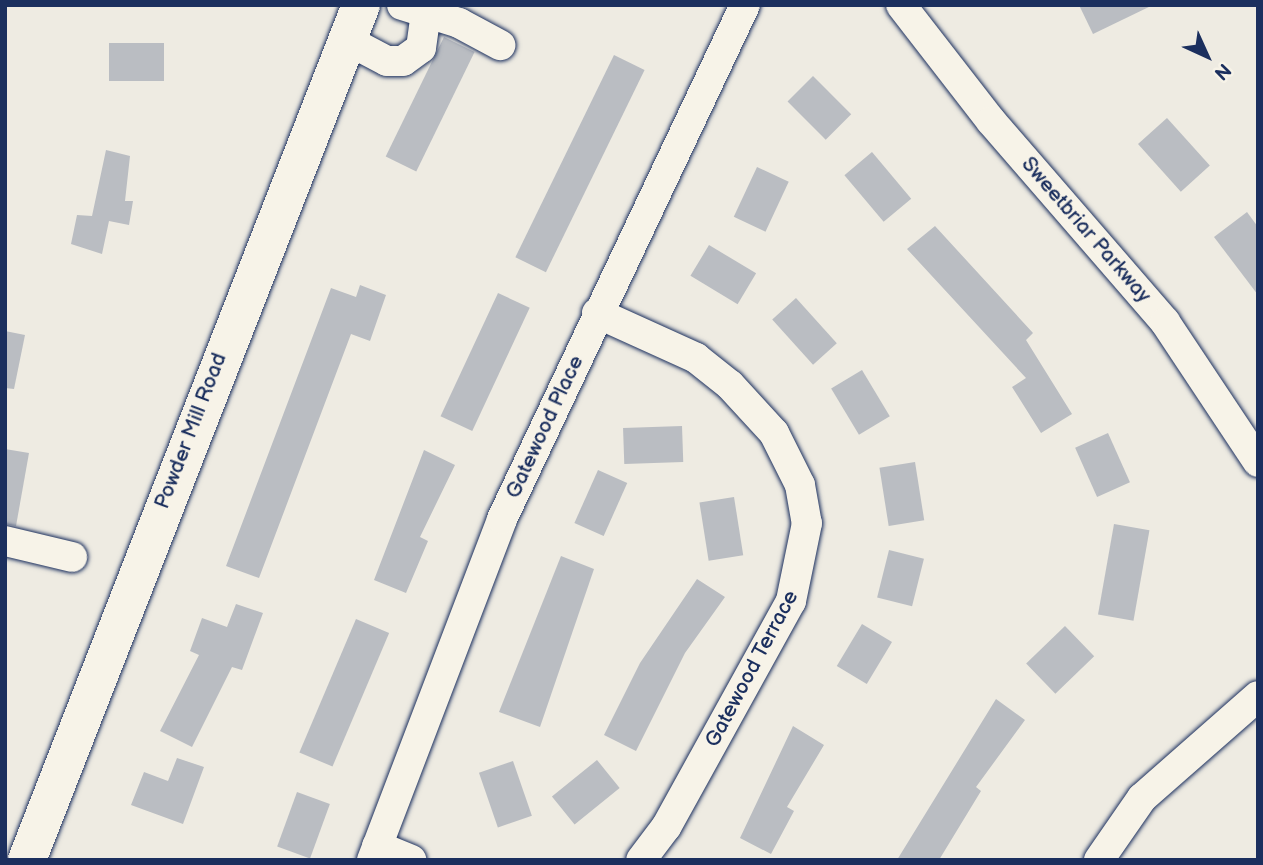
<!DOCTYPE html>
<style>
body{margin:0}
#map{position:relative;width:1263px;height:865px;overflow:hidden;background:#eeebe2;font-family:"Balsamiq Sans",sans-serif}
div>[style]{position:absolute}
.building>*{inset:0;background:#babdc2;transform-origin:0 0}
.roads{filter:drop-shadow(0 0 2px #1b2f5e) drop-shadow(0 0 2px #1b2f5e)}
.minor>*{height:30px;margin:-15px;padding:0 15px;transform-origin:15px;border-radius:15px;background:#f7f3e8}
.major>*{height:38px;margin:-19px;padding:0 19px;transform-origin:19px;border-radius:19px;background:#f7f3e8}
span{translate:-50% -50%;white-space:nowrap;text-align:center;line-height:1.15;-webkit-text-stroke:5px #f7f3e8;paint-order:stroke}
.street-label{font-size:21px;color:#1b2f5e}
.frame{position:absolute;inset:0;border:7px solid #1b2f5e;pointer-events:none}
.north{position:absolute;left:1172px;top:21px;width:70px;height:70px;-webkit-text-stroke:5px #f7f3e8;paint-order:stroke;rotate:135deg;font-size:19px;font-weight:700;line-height:28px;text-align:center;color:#1b2f5e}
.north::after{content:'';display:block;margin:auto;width:24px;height:32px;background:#1b2f5e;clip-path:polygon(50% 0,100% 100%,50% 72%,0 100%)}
</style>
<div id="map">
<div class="building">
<div style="clip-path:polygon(1079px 5px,1153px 5px,1093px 34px)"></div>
<div style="left:444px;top:37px;width:34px;height:133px;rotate:26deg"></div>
<div style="left:109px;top:43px;width:55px;height:38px"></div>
<div style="left:614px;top:55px;width:34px;height:225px;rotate:26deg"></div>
<div style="left:813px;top:76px;width:54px;height:36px;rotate:45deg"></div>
<div style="left:1167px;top:118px;width:64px;height:39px;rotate:48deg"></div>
<div style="clip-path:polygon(106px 150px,130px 156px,125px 201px,133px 201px,129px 225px,109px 221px,102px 254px,71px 244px,77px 215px,92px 216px)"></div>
<div style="left:872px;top:152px;width:61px;height:36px;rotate:50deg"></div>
<div style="left:757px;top:167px;width:35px;height:55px;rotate:25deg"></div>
<div style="clip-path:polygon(1247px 212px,1258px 227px,1258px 295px,1214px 237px)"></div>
<div style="clip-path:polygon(935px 226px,1033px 333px,1026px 340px,1072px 414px,1041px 433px,1012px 387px,1026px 378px,907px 249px)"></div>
<div style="left:709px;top:245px;width:55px;height:36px;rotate:31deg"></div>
<div style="clip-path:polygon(360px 285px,386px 295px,370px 341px,351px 334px,259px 578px,226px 566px,331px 288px,356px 297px)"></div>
<div style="left:498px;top:293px;width:35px;height:136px;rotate:25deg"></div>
<div style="left:796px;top:298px;width:61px;height:32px;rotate:48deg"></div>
<div style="clip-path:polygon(5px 331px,25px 335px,14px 389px,5px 388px)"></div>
<div style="left:862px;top:370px;width:54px;height:36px;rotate:59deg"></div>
<div style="left:682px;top:426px;width:36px;height:59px;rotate:88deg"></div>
<div style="left:1108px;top:433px;width:54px;height:36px;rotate:66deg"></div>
<div style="clip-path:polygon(5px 449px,29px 453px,16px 526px,5px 524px)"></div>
<div style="clip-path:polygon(424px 450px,455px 465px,420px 537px,428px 541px,406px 593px,374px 580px)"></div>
<div style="left:915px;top:462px;width:59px;height:36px;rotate:81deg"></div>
<div style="left:598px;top:470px;width:32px;height:58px;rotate:24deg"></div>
<div style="left:734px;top:497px;width:59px;height:35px;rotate:81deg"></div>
<div style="left:1114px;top:524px;width:36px;height:92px;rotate:10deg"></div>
<div style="left:889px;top:550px;width:36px;height:49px;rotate:14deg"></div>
<div style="clip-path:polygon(561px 556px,594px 569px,540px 727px,499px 712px)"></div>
<div style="clip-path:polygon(697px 579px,725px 597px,685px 653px,636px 751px,604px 735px,640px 663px)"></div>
<div style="clip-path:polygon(236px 604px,263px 613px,242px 670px,232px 667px,192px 747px,160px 731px,199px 655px,190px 651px,202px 618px,227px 627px)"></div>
<div style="left:356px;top:619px;width:36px;height:145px;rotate:23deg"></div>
<div style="left:862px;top:624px;width:35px;height:49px;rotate:31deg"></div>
<div style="left:1065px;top:626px;width:42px;height:54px;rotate:46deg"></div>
<div style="clip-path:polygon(996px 699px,1025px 720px,976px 787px,981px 791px,939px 860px,897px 860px)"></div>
<div style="clip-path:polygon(793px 726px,824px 745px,787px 807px,794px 811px,771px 854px,740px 838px)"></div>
<div style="clip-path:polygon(177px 758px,204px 767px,183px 824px,131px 805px,144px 772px,168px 781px)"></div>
<div style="left:597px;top:760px;width:36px;height:58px;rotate:51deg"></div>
<div style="left:513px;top:761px;width:58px;height:36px;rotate:71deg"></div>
<div style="left:297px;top:792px;width:35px;height:58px;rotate:20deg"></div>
</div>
<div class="roads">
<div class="minor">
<div style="left:402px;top:5px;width:60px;rotate:17.5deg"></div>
<div style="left:459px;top:23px;width:47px;rotate:28.2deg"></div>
<div style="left:901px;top:5px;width:147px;rotate:52.2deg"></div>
<div style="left:991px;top:121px;width:266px;rotate:49.1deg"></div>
<div style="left:1165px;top:322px;width:168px;rotate:56.4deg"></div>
<div style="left:347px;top:40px;width:45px;rotate:27.7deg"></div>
<div style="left:387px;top:61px;width:16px"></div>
<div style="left:403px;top:61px;width:22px;rotate:-36deg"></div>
<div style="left:421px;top:48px;width:35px;rotate:-82deg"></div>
<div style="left:597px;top:313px;width:109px;rotate:24.4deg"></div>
<div style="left:696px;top:358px;width:43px;rotate:38.5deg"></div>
<div style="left:730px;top:385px;width:65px;rotate:47.5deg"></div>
<div style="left:774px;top:433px;width:58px;rotate:63.4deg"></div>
<div style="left:800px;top:485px;width:39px;rotate:80deg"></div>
<div style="left:807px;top:523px;width:80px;rotate:101.6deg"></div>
<div style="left:791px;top:601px;width:258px;rotate:118.9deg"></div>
<div style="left:666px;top:827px;width:41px;rotate:127.1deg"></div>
<div style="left:5px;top:541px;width:69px;rotate:13.4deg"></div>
<div style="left:377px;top:846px;width:37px;rotate:22deg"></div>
<div style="left:372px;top:860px;width:365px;rotate:-69.1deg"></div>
<div style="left:502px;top:519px;width:569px;rotate:-64.7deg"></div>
<div style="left:1099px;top:860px;width:75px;rotate:-55.3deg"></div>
<div style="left:1142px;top:798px;width:154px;rotate:-41.3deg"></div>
</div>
<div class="major">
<div style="left:27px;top:860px;width:918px;rotate:-68.66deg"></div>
</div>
</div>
<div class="street-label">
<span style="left:1086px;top:230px;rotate:49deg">Sweetbriar Parkway</span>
<span style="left:545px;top:427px;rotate:-65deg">Gatewood Place</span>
<span style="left:191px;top:431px;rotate:-69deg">Powder Mill Road</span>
<span style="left:752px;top:669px;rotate:-62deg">Gatewood Terrace</span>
</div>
<div class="frame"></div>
<div class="north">N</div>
</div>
